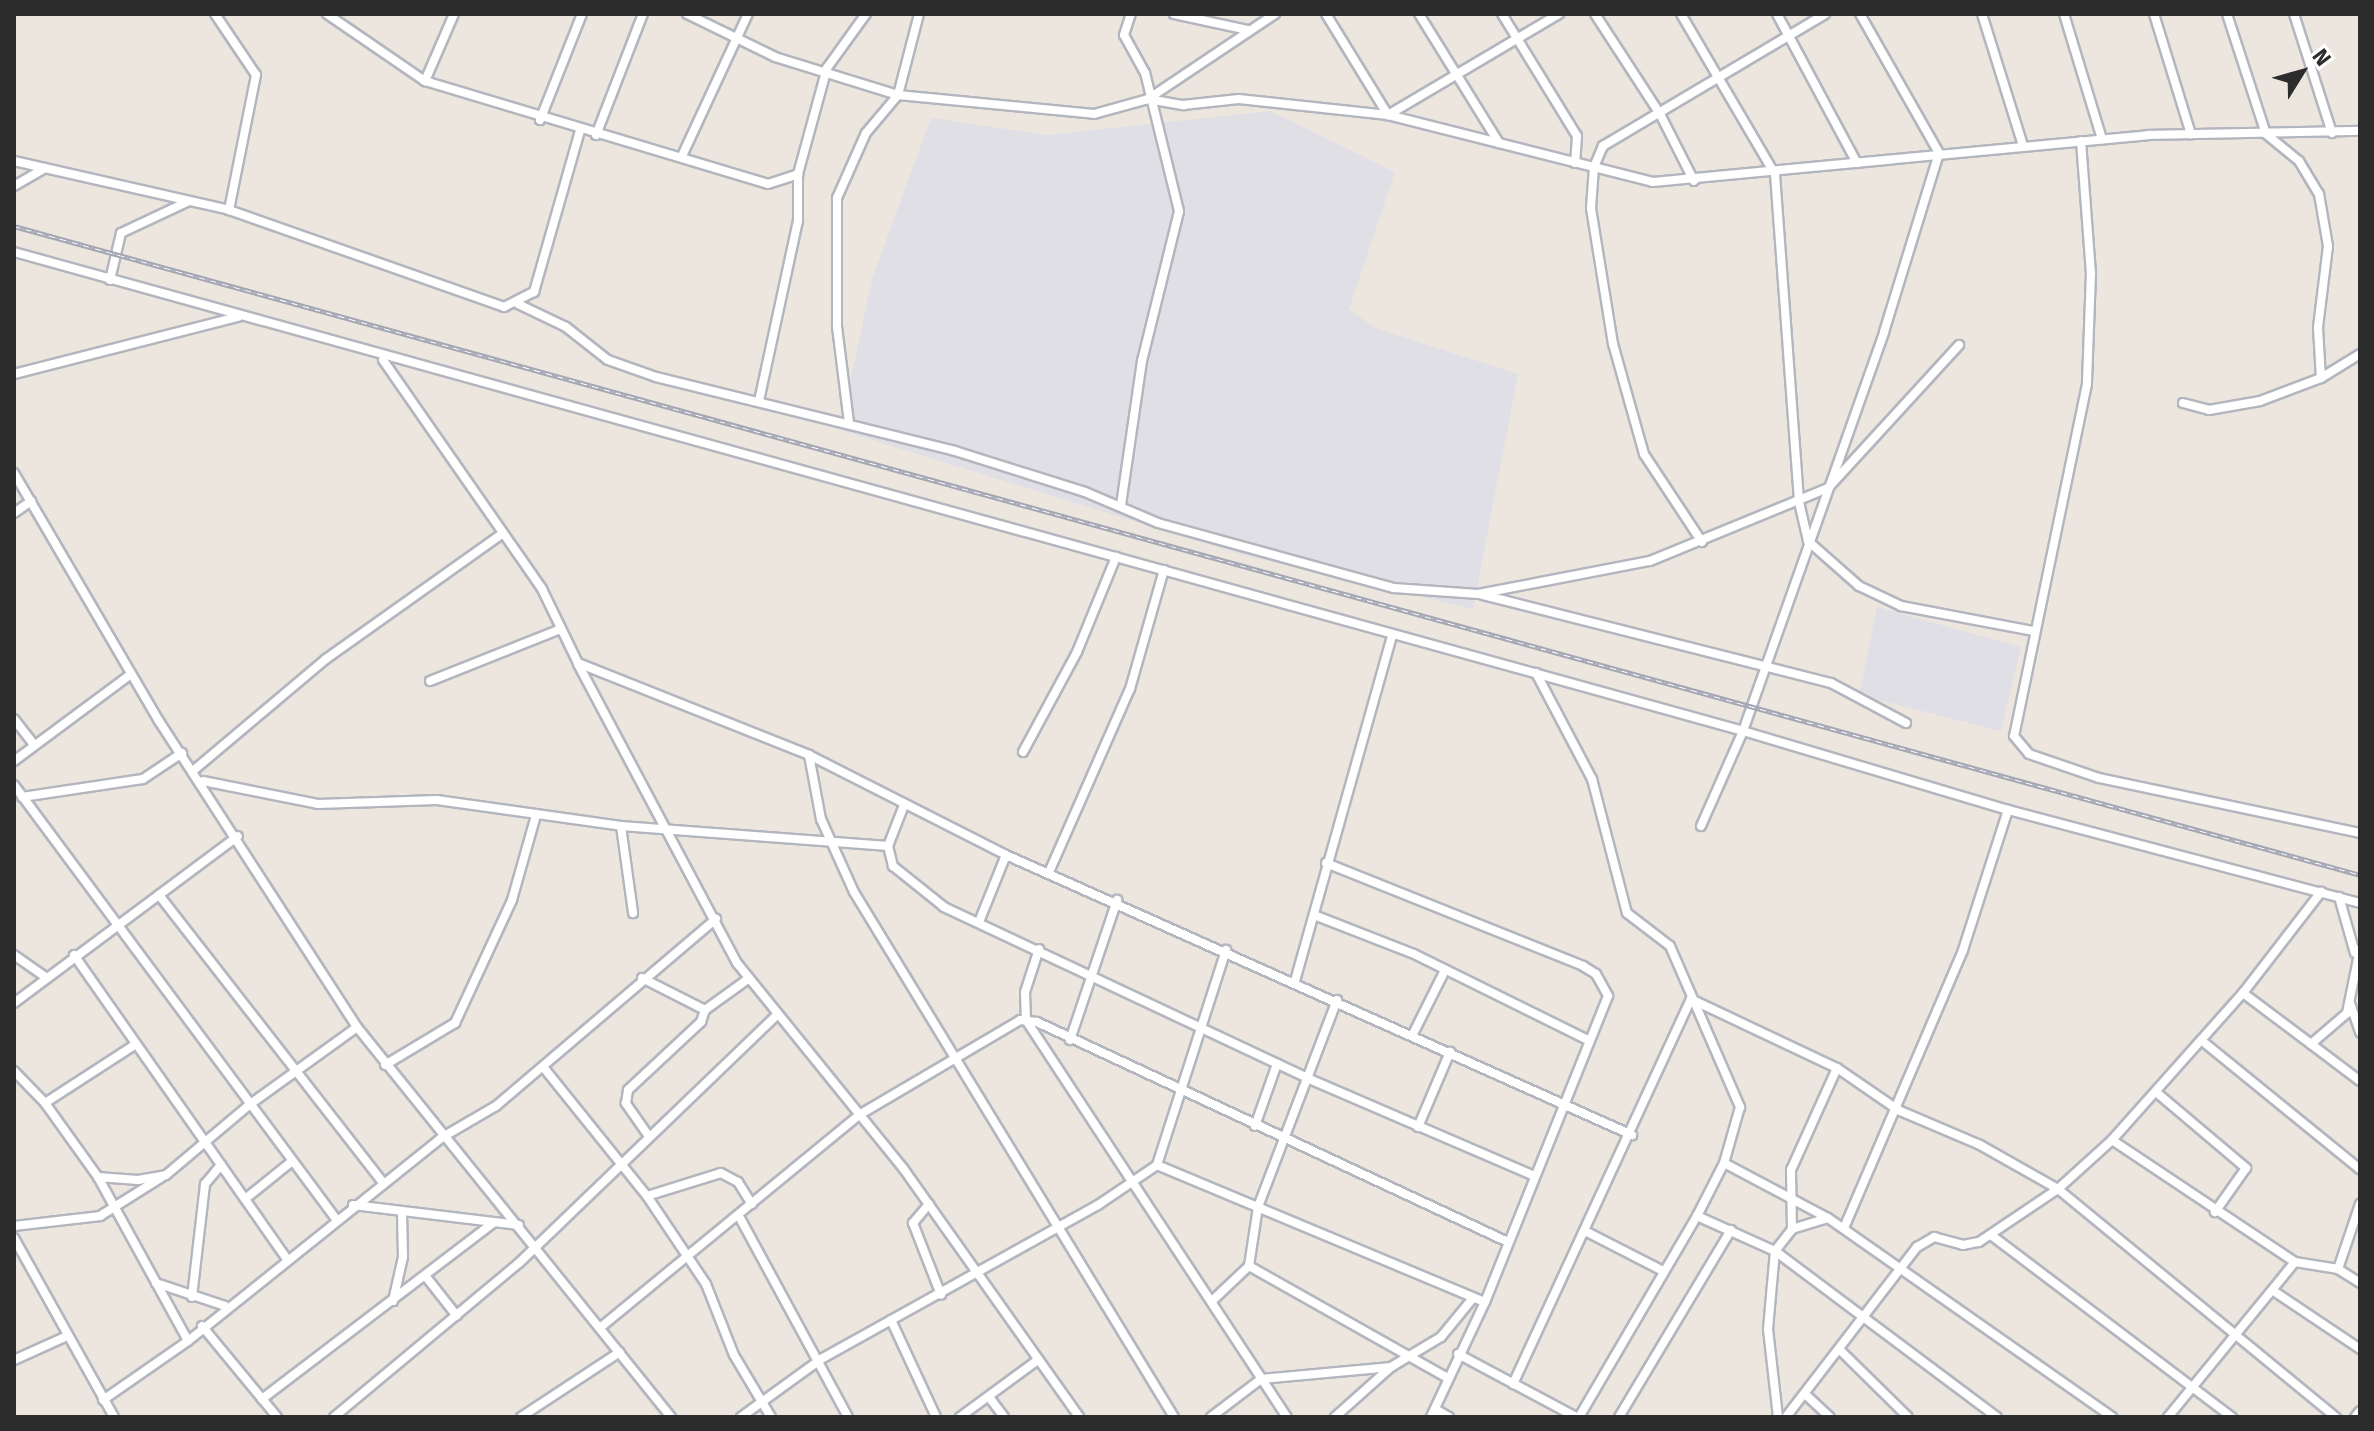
<!DOCTYPE html>
<style>
body{margin:0}
#map{position:relative;width:2374px;height:1431px;overflow:hidden;background:#ece6df;font-family:"Fira Sans",sans-serif}
div>[style]{position:absolute}
[style*='--x']{left:calc(var(--x)*1px);top:calc(var(--y)*1px);width:calc(var(--w)*1px);rotate:calc(var(--a)*1deg)}
.industrial>*{inset:0;background:#e0dfe5}
.roads{filter:drop-shadow(2px 0 #b3b6be) drop-shadow(-2px 0 #b3b6be) drop-shadow(0 2px #b3b6be) drop-shadow(0 -2px #b3b6be)}
.minor>*{height:8px;margin:-4px;padding:0 4px;transform-origin:4px;border-radius:4px;background:#fff}
.rail>*{height:5px;margin-top:-2.5px;transform-origin:0;background:repeating-linear-gradient(90deg,#fff 0 6px,#a3a6b3 0 12px);box-sizing:border-box;border-block:2px solid #a3a6b3}
span{translate:-50% -50%;white-space:nowrap;text-align:center;line-height:1.15;-webkit-text-stroke:8px #fff;paint-order:stroke}
.frame{position:absolute;inset:0;border:16px solid #2c2c2c;pointer-events:none}
.north{position:absolute;left:2262px;top:32px;width:80px;height:80px;-webkit-text-stroke:6px #fff;paint-order:stroke;rotate:53deg;font-size:22px;font-weight:700;line-height:32px;text-align:center;color:#2c2c2c}
.north::after{content:'';display:block;margin:auto;width:28px;height:36px;background:#2c2c2c;clip-path:polygon(50% 0,100% 100%,50% 72%,0 100%)}
</style>
<div id="map">
<div class="industrial">
<i style="clip-path:polygon(1270px 111px,1395px 172px,1349px 309px,1375px 328px,1518px 374px,1473px 609px,1243px 555px,840px 430px,872px 279px,931px 118px,1047px 135px)"></i>
<i style="clip-path:polygon(1877px 607px,2021px 647px,2001px 731px,1859px 695px)"></i>
</div>
<div class="roads">
<div class="minor">
<i style="--x:215;--y:14;--w:73;--a:56.1"></i>
<i style="--x:256;--y:75;--w:138;--a:101.3"></i>
<i style="--x:327;--y:14;--w:119;--a:34.4"></i>
<i style="--x:425;--y:81;--w:358;--a:16.7"></i>
<i style="--x:768;--y:184;--w:32;--a:-18"></i>
<i style="--x:798;--y:174;--w:110;--a:-74.7"></i>
<i style="--x:827;--y:68;--w:67;--a:-54.2"></i>
<i style="--x:687;--y:14;--w:98;--a:26"></i>
<i style="--x:775;--y:57;--w:129;--a:17.2"></i>
<i style="--x:898;--y:95;--w:197;--a:5.5"></i>
<i style="--x:1094;--y:114;--w:56;--a:-15.5"></i>
<i style="--x:1148;--y:99;--w:36;--a:10"></i>
<i style="--x:1183;--y:105;--w:56;--a:-6.1"></i>
<i style="--x:1239;--y:99;--w:150;--a:6.1"></i>
<i style="--x:1388;--y:115;--w:273;--a:14.2"></i>
<i style="--x:1653;--y:182;--w:497;--a:-5.4"></i>
<i style="--x:2148;--y:135;--w:212;--a:-1.1"></i>
<i style="--x:1174;--y:14;--w:76;--a:12.2"></i>
<i style="--x:1326;--y:14;--w:119;--a:58.5"></i>
<i style="--x:1388;--y:115;--w:199;--a:-30.6"></i>
<i style="--x:1419;--y:14;--w:152;--a:58.2"></i>
<i style="--x:1502;--y:14;--w:143;--a:58.4"></i>
<i style="--x:1577;--y:136;--w:27;--a:94"></i>
<i style="--x:1595;--y:14;--w:119;--a:57"></i>
<i style="--x:1660;--y:114;--w:75;--a:63.1"></i>
<i style="--x:1681;--y:14;--w:186;--a:59.6"></i>
<i style="--x:1775;--y:174;--w:329;--a:85.8"></i>
<i style="--x:1799;--y:502;--w:40;--a:77"></i>
<i style="--x:1808;--y:541;--w:68;--a:41.4"></i>
<i style="--x:1859;--y:586;--w:47;--a:25.5"></i>
<i style="--x:1901;--y:606;--w:134;--a:10.7"></i>
<i style="--x:1777;--y:14;--w:169;--a:61.8"></i>
<i style="--x:1982;--y:14;--w:138;--a:72.7"></i>
<i style="--x:2064;--y:14;--w:131;--a:73.1"></i>
<i style="--x:2154;--y:14;--w:126;--a:72.9"></i>
<i style="--x:2227;--y:14;--w:126;--a:72"></i>
<i style="--x:2266;--y:134;--w:43;--a:39.3"></i>
<i style="--x:2299;--y:161;--w:39;--a:59"></i>
<i style="--x:2319;--y:194;--w:53;--a:80.2"></i>
<i style="--x:2328;--y:246;--w:83;--a:97"></i>
<i style="--x:2318;--y:328;--w:50;--a:86.6"></i>
<i style="--x:2294;--y:14;--w:125;--a:72.3"></i>
<i style="--x:425;--y:81;--w:73;--a:-66.6"></i>
<i style="--x:1148;--y:99;--w:153;--a:-33.8"></i>
<i style="--x:540;--y:120;--w:114;--a:-68.4"></i>
<i style="--x:596;--y:135;--w:130;--a:-68.8"></i>
<i style="--x:2081;--y:141;--w:132;--a:85.7"></i>
<i style="--x:2091;--y:273;--w:111;--a:92.1"></i>
<i style="--x:2087;--y:384;--w:359;--a:101.7"></i>
<i style="--x:2014;--y:736;--w:23;--a:50"></i>
<i style="--x:2029;--y:754;--w:74;--a:18.9"></i>
<i style="--x:2099;--y:778;--w:267;--a:11.9"></i>
<i style="--x:682;--y:156;--w:157;--a:-65.1"></i>
<i style="--x:14;--y:161;--w:221;--a:12.8"></i>
<i style="--x:229;--y:210;--w:292;--a:19.4"></i>
<i style="--x:504;--y:307;--w:34;--a:-27"></i>
<i style="--x:534;--y:292;--w:167;--a:-74.1"></i>
<i style="--x:14;--y:186;--w:36;--a:-30"></i>
<i style="--x:14;--y:252;--w:1794;--a:15.48"></i>
<i style="--x:1743;--y:731;--w:277;--a:16.6"></i>
<i style="--x:2008;--y:810;--w:364;--a:14.8"></i>
<i style="--x:110;--y:280;--w:48;--a:-76.8"></i>
<i style="--x:121;--y:233;--w:75;--a:-25.2"></i>
<i style="--x:518;--y:304;--w:53;--a:25.6"></i>
<i style="--x:566;--y:327;--w:53;--a:38.2"></i>
<i style="--x:608;--y:360;--w:51;--a:19.5"></i>
<i style="--x:656;--y:377;--w:308;--a:13.9"></i>
<i style="--x:955;--y:451;--w:136;--a:17.5"></i>
<i style="--x:1085;--y:492;--w:79;--a:23"></i>
<i style="--x:1158;--y:523;--w:245;--a:15.4"></i>
<i style="--x:1394;--y:588;--w:84;--a:4.1"></i>
<i style="--x:1478;--y:594;--w:175;--a:-10.9"></i>
<i style="--x:1650;--y:561;--w:192;--a:-22.3"></i>
<i style="--x:1828;--y:488;--w:194;--a:-47.5"></i>
<i style="--x:383;--y:360;--w:279;--a:55.2"></i>
<i style="--x:542;--y:589;--w:82;--a:64.1"></i>
<i style="--x:578;--y:663;--w:249;--a:21.7"></i>
<i style="--x:809;--y:755;--w:221;--a:26.9"></i>
<i style="--x:1006;--y:855;--w:686;--a:24.1"></i>
<i style="--x:14;--y:374;--w:231;--a:-14.3"></i>
<i style="--x:759;--y:401;--w:184;--a:-77.8"></i>
<i style="--x:798;--y:221;--w:47;--a:-90"></i>
<i style="--x:2183;--y:403;--w:27;--a:15"></i>
<i style="--x:2209;--y:410;--w:52;--a:-10"></i>
<i style="--x:2260;--y:401;--w:65;--a:-20.7"></i>
<i style="--x:2321;--y:378;--w:46;--a:-31.6"></i>
<i style="--x:849;--y:423;--w:98;--a:-97.1"></i>
<i style="--x:837;--y:326;--w:128;--a:-90"></i>
<i style="--x:837;--y:198;--w:71;--a:-66"></i>
<i style="--x:866;--y:133;--w:50;--a:-49.9"></i>
<i style="--x:898;--y:95;--w:84;--a:-75.5"></i>
<i style="--x:14;--y:473;--w:287;--a:59.7"></i>
<i style="--x:159;--y:721;--w:364;--a:57.1"></i>
<i style="--x:357;--y:1027;--w:501;--a:51.16"></i>
<i style="--x:1121;--y:505;--w:146;--a:-81.7"></i>
<i style="--x:1142;--y:361;--w:154;--a:-76.1"></i>
<i style="--x:1179;--y:211;--w:142;--a:-103.8"></i>
<i style="--x:1145;--y:73;--w:43;--a:-118.9"></i>
<i style="--x:1124;--y:35;--w:22;--a:-72"></i>
<i style="--x:14;--y:513;--w:21;--a:-35"></i>
<i style="--x:1702;--y:542;--w:105;--a:-123.4"></i>
<i style="--x:1644;--y:454;--w:114;--a:-105.7"></i>
<i style="--x:1613;--y:344;--w:138;--a:-99.2"></i>
<i style="--x:1591;--y:208;--w:41;--a:-85.8"></i>
<i style="--x:1594;--y:167;--w:23;--a:-67"></i>
<i style="--x:1603;--y:146;--w:258;--a:-30.7"></i>
<i style="--x:1483;--y:595;--w:359;--a:14.2"></i>
<i style="--x:1831;--y:683;--w:85;--a:28.1"></i>
<i style="--x:578;--y:664;--w:339;--a:62"></i>
<i style="--x:737;--y:963;--w:264;--a:51"></i>
<i style="--x:903;--y:1168;--w:305;--a:54.7"></i>
<i style="--x:1536;--y:673;--w:120;--a:62.2"></i>
<i style="--x:1592;--y:779;--w:138;--a:75.4"></i>
<i style="--x:1627;--y:913;--w:54;--a:37.5"></i>
<i style="--x:1670;--y:946;--w:176;--a:66.5"></i>
<i style="--x:1740;--y:1107;--w:58;--a:105.9"></i>
<i style="--x:1724;--y:1163;--w:59;--a:117"></i>
<i style="--x:1697;--y:1216;--w:233;--a:120.4"></i>
<i style="--x:430;--y:681;--w:141;--a:-21.7"></i>
<i style="--x:14;--y:719;--w:33;--a:52"></i>
<i style="--x:1023;--y:752;--w:114;--a:-61.6"></i>
<i style="--x:1077;--y:652;--w:103;--a:-67.7"></i>
<i style="--x:809;--y:755;--w:65;--a:79.4"></i>
<i style="--x:821;--y:819;--w:80;--a:65.7"></i>
<i style="--x:854;--y:892;--w:615;--a:58.64"></i>
<i style="--x:14;--y:761;--w:144;--a:-36.6"></i>
<i style="--x:194;--y:770;--w:172;--a:-40.1"></i>
<i style="--x:326;--y:659;--w:216;--a:-35.4"></i>
<i style="--x:203;--y:781;--w:117;--a:11.3"></i>
<i style="--x:318;--y:804;--w:119;--a:-1.9"></i>
<i style="--x:437;--y:800;--w:186;--a:8"></i>
<i style="--x:621;--y:826;--w:268;--a:4.3"></i>
<i style="--x:14;--y:785;--w:540;--a:53.43"></i>
<i style="--x:22;--y:797;--w:122;--a:-8.5"></i>
<i style="--x:143;--y:779;--w:47;--a:-33.7"></i>
<i style="--x:904;--y:805;--w:44;--a:111.3"></i>
<i style="--x:888;--y:846;--w:21;--a:76"></i>
<i style="--x:893;--y:866;--w:65;--a:38.8"></i>
<i style="--x:944;--y:907;--w:401;--a:25.2"></i>
<i style="--x:1307;--y:1078;--w:248;--a:23.3"></i>
<i style="--x:621;--y:826;--w:88;--a:82.1"></i>
<i style="--x:1701;--y:826;--w:104;--a:-66.1"></i>
<i style="--x:1743;--y:731;--w:423;--a:-70.5"></i>
<i style="--x:1884;--y:332;--w:187;--a:-72.9"></i>
<i style="--x:1939;--y:153;--w:160;--a:-119.6"></i>
<i style="--x:1326;--y:863;--w:277;--a:21.8"></i>
<i style="--x:1583;--y:966;--w:15;--a:32"></i>
<i style="--x:1596;--y:974;--w:25;--a:61"></i>
<i style="--x:1608;--y:996;--w:330;--a:111.9"></i>
<i style="--x:1485;--y:1302;--w:127;--a:115.2"></i>
<i style="--x:1050;--y:870;--w:198;--a:-66.2"></i>
<i style="--x:1130;--y:689;--w:124;--a:-74.1"></i>
<i style="--x:159;--y:895;--w:366;--a:52.1"></i>
<i style="--x:2339;--y:897;--w:58;--a:74.1"></i>
<i style="--x:1314;--y:915;--w:107;--a:21.3"></i>
<i style="--x:1414;--y:954;--w:196;--a:26.3"></i>
<i style="--x:979;--y:922;--w:72;--a:-68.1"></i>
<i style="--x:1039;--y:949;--w:45;--a:108"></i>
<i style="--x:1025;--y:992;--w:28;--a:88"></i>
<i style="--x:1026;--y:1020;--w:475;--a:56.7"></i>
<i style="--x:14;--y:955;--w:38;--a:35"></i>
<i style="--x:74;--y:955;--w:371;--a:55"></i>
<i style="--x:642;--y:978;--w:71;--a:26.9"></i>
<i style="--x:705;--y:1010;--w:53;--a:-35.8"></i>
<i style="--x:1295;--y:981;--w:357;--a:-74.3"></i>
<i style="--x:2243;--y:993;--w:85;--a:36.9"></i>
<i style="--x:2311;--y:1044;--w:48;--a:-40.7"></i>
<i style="--x:2347;--y:1013;--w:65;--a:-78.5"></i>
<i style="--x:1691;--y:999;--w:161;--a:25.3"></i>
<i style="--x:1837;--y:1068;--w:74;--a:34.5"></i>
<i style="--x:1898;--y:1110;--w:89;--a:23.1"></i>
<i style="--x:1980;--y:1145;--w:90;--a:29.4"></i>
<i style="--x:2058;--y:1189;--w:360;--a:39.4"></i>
<i style="--x:1337;--y:1000;--w:222;--a:110.9"></i>
<i style="--x:1258;--y:1207;--w:60;--a:98.7"></i>
<i style="--x:1249;--y:1266;--w:226;--a:29.4"></i>
<i style="--x:14;--y:1003;--w:279;--a:-36.7"></i>
<i style="--x:2350;--y:1003;--w:31;--a:71"></i>
<i style="--x:1413;--y:1034;--w:72;--a:-63.4"></i>
<i style="--x:1070;--y:1040;--w:148;--a:-71.4"></i>
<i style="--x:2201;--y:1040;--w:205;--a:39.1"></i>
<i style="--x:2311;--y:1044;--w:61;--a:37.1"></i>
<i style="--x:385;--y:1065;--w:82;--a:-31"></i>
<i style="--x:455;--y:1023;--w:136;--a:-65.1"></i>
<i style="--x:512;--y:900;--w:88;--a:-74.2"></i>
<i style="--x:544;--y:1068;--w:164;--a:51.2"></i>
<i style="--x:647;--y:1196;--w:106;--a:56.2"></i>
<i style="--x:706;--y:1284;--w:76;--a:68.5"></i>
<i style="--x:734;--y:1355;--w:72;--a:59.2"></i>
<i style="--x:14;--y:1071;--w:45;--a:45.9"></i>
<i style="--x:45;--y:1103;--w:91;--a:54.4"></i>
<i style="--x:98;--y:1177;--w:40;--a:4.3"></i>
<i style="--x:138;--y:1180;--w:28;--a:-10"></i>
<i style="--x:166;--y:1175;--w:109;--a:-40.1"></i>
<i style="--x:249;--y:1105;--w:133;--a:-35.8"></i>
<i style="--x:2156;--y:1092;--w:118;--a:40.2"></i>
<i style="--x:2246;--y:1168;--w:54;--a:125.2"></i>
<i style="--x:45;--y:1103;--w:105;--a:-32.9"></i>
<i style="--x:1255;--y:1126;--w:66;--a:-70.5"></i>
<i style="--x:1418;--y:1127;--w:82;--a:-66.9"></i>
<i style="--x:648;--y:1135;--w:39;--a:-125"></i>
<i style="--x:626;--y:1103;--w:13;--a:-81"></i>
<i style="--x:628;--y:1090;--w:100;--a:-43"></i>
<i style="--x:701;--y:1022;--w:13;--a:-72"></i>
<i style="--x:2112;--y:1140;--w:220;--a:33.7"></i>
<i style="--x:2295;--y:1262;--w:44;--a:9.2"></i>
<i style="--x:2338;--y:1269;--w:26;--a:32"></i>
<i style="--x:1724;--y:1163;--w:118;--a:27.9"></i>
<i style="--x:1828;--y:1218;--w:347;--a:35"></i>
<i style="--x:1157;--y:1165;--w:355;--a:22.7"></i>
<i style="--x:98;--y:1177;--w:187;--a:61.2"></i>
<i style="--x:647;--y:1196;--w:77;--a:-17.3"></i>
<i style="--x:721;--y:1173;--w:19;--a:28"></i>
<i style="--x:738;--y:1182;--w:26;--a:58"></i>
<i style="--x:245;--y:1199;--w:58;--a:-38.7"></i>
<i style="--x:929;--y:1204;--w:25;--a:130"></i>
<i style="--x:913;--y:1223;--w:77;--a:68.7"></i>
<i style="--x:353;--y:1205;--w:167;--a:6.9"></i>
<i style="--x:1697;--y:1216;--w:85;--a:24.2"></i>
<i style="--x:1775;--y:1251;--w:277;--a:36.8"></i>
<i style="--x:740;--y:1218;--w:226;--a:61.5"></i>
<i style="--x:14;--y:1226;--w:87;--a:-6.6"></i>
<i style="--x:100;--y:1216;--w:73;--a:-32.2"></i>
<i style="--x:1844;--y:1228;--w:302;--a:-66.8"></i>
<i style="--x:1963;--y:950;--w:147;--a:-72.2"></i>
<i style="--x:1792;--y:1229;--w:59;--a:-91"></i>
<i style="--x:1791;--y:1170;--w:112;--a:-65.7"></i>
<i style="--x:1585;--y:1231;--w:88;--a:27.1"></i>
<i style="--x:1991;--y:1235;--w:302;--a:37.1"></i>
<i style="--x:14;--y:1238;--w:205;--a:60.8"></i>
<i style="--x:2338;--y:1269;--w:69;--a:-71.3"></i>
<i style="--x:427;--y:1278;--w:48;--a:51.7"></i>
<i style="--x:156;--y:1283;--w:73;--a:18.4"></i>
<i style="--x:2275;--y:1292;--w:102;--a:33.8"></i>
<i style="--x:192;--y:1297;--w:114;--a:-83.4"></i>
<i style="--x:205;--y:1184;--w:25;--a:-50"></i>
<i style="--x:1213;--y:1300;--w:50;--a:-43.4"></i>
<i style="--x:393;--y:1301;--w:45;--a:-77.2"></i>
<i style="--x:403;--y:1257;--w:45;--a:-91.3"></i>
<i style="--x:891;--y:1320;--w:107;--a:65.1"></i>
<i style="--x:202;--y:1326;--w:118;--a:50.5"></i>
<i style="--x:601;--y:1327;--w:334;--a:-39.4"></i>
<i style="--x:859;--y:1115;--w:187;--a:-30.5"></i>
<i style="--x:1020;--y:1020;--w:17;--a:7"></i>
<i style="--x:1037;--y:1022;--w:520;--a:25.04"></i>
<i style="--x:1840;--y:1350;--w:95;--a:44.6"></i>
<i style="--x:1458;--y:1354;--w:134;--a:28.1"></i>
<i style="--x:14;--y:1360;--w:58;--a:-24.4"></i>
<i style="--x:1513;--y:1384;--w:424;--a:-65.2"></i>
<i style="--x:1805;--y:1394;--w:34;--a:43"></i>
<i style="--x:989;--y:1397;--w:25;--a:53"></i>
<i style="--x:262;--y:1399;--w:290;--a:-37.3"></i>
<i style="--x:103;--y:1400;--w:103;--a:-34.8"></i>
<i style="--x:188;--y:1341;--w:324;--a:-38.7"></i>
<i style="--x:441;--y:1138;--w:64;--a:-30.2"></i>
<i style="--x:496;--y:1106;--w:289;--a:-40.4"></i>
<i style="--x:1435;--y:1409;--w:16;--a:30"></i>
<i style="--x:334;--y:1417;--w:241;--a:-39.8"></i>
<i style="--x:519;--y:1263;--w:358;--a:-43.9"></i>
<i style="--x:521;--y:1417;--w:118;--a:-33.3"></i>
<i style="--x:741;--y:1417;--w:99;--a:-35.9"></i>
<i style="--x:821;--y:1359;--w:317;--a:-29.1"></i>
<i style="--x:1098;--y:1205;--w:71;--a:-34.1"></i>
<i style="--x:1157;--y:1165;--w:226;--a:-72.2"></i>
<i style="--x:960;--y:1417;--w:97;--a:-36.2"></i>
<i style="--x:1211;--y:1417;--w:63;--a:-37.2"></i>
<i style="--x:1261;--y:1379;--w:131;--a:-5.3"></i>
<i style="--x:1335;--y:1417;--w:75;--a:-41.8"></i>
<i style="--x:1391;--y:1367;--w:58;--a:-31"></i>
<i style="--x:1441;--y:1337;--w:50;--a:-50.6"></i>
<i style="--x:1619;--y:1417;--w:218;--a:-59.1"></i>
<i style="--x:1778;--y:1417;--w:89;--a:-96.5"></i>
<i style="--x:1768;--y:1329;--w:78;--a:-84.9"></i>
<i style="--x:1775;--y:1251;--w:28;--a:-52"></i>
<i style="--x:1792;--y:1229;--w:37;--a:-17"></i>
<i style="--x:1786;--y:1417;--w:215;--a:-52.4"></i>
<i style="--x:1917;--y:1247;--w:20;--a:-30"></i>
<i style="--x:1934;--y:1237;--w:30;--a:15"></i>
<i style="--x:1963;--y:1245;--w:16;--a:-11"></i>
<i style="--x:1979;--y:1242;--w:95;--a:-33.9"></i>
<i style="--x:2058;--y:1189;--w:73;--a:-42.2"></i>
<i style="--x:2112;--y:1140;--w:197;--a:-48.3"></i>
<i style="--x:2243;--y:993;--w:128;--a:-52.3"></i>
<i style="--x:2168;--y:1417;--w:200;--a:-50.7"></i>
<i style="--x:2355;--y:1417;--w:8;--a:-50"></i>
</div>
</div>
<div class="rail">
<i style="--x:14;--y:226;--w:2434;--a:15.46"></i>
</div>
<div class="frame"></div>
<div class="north">N</div>
</div>
